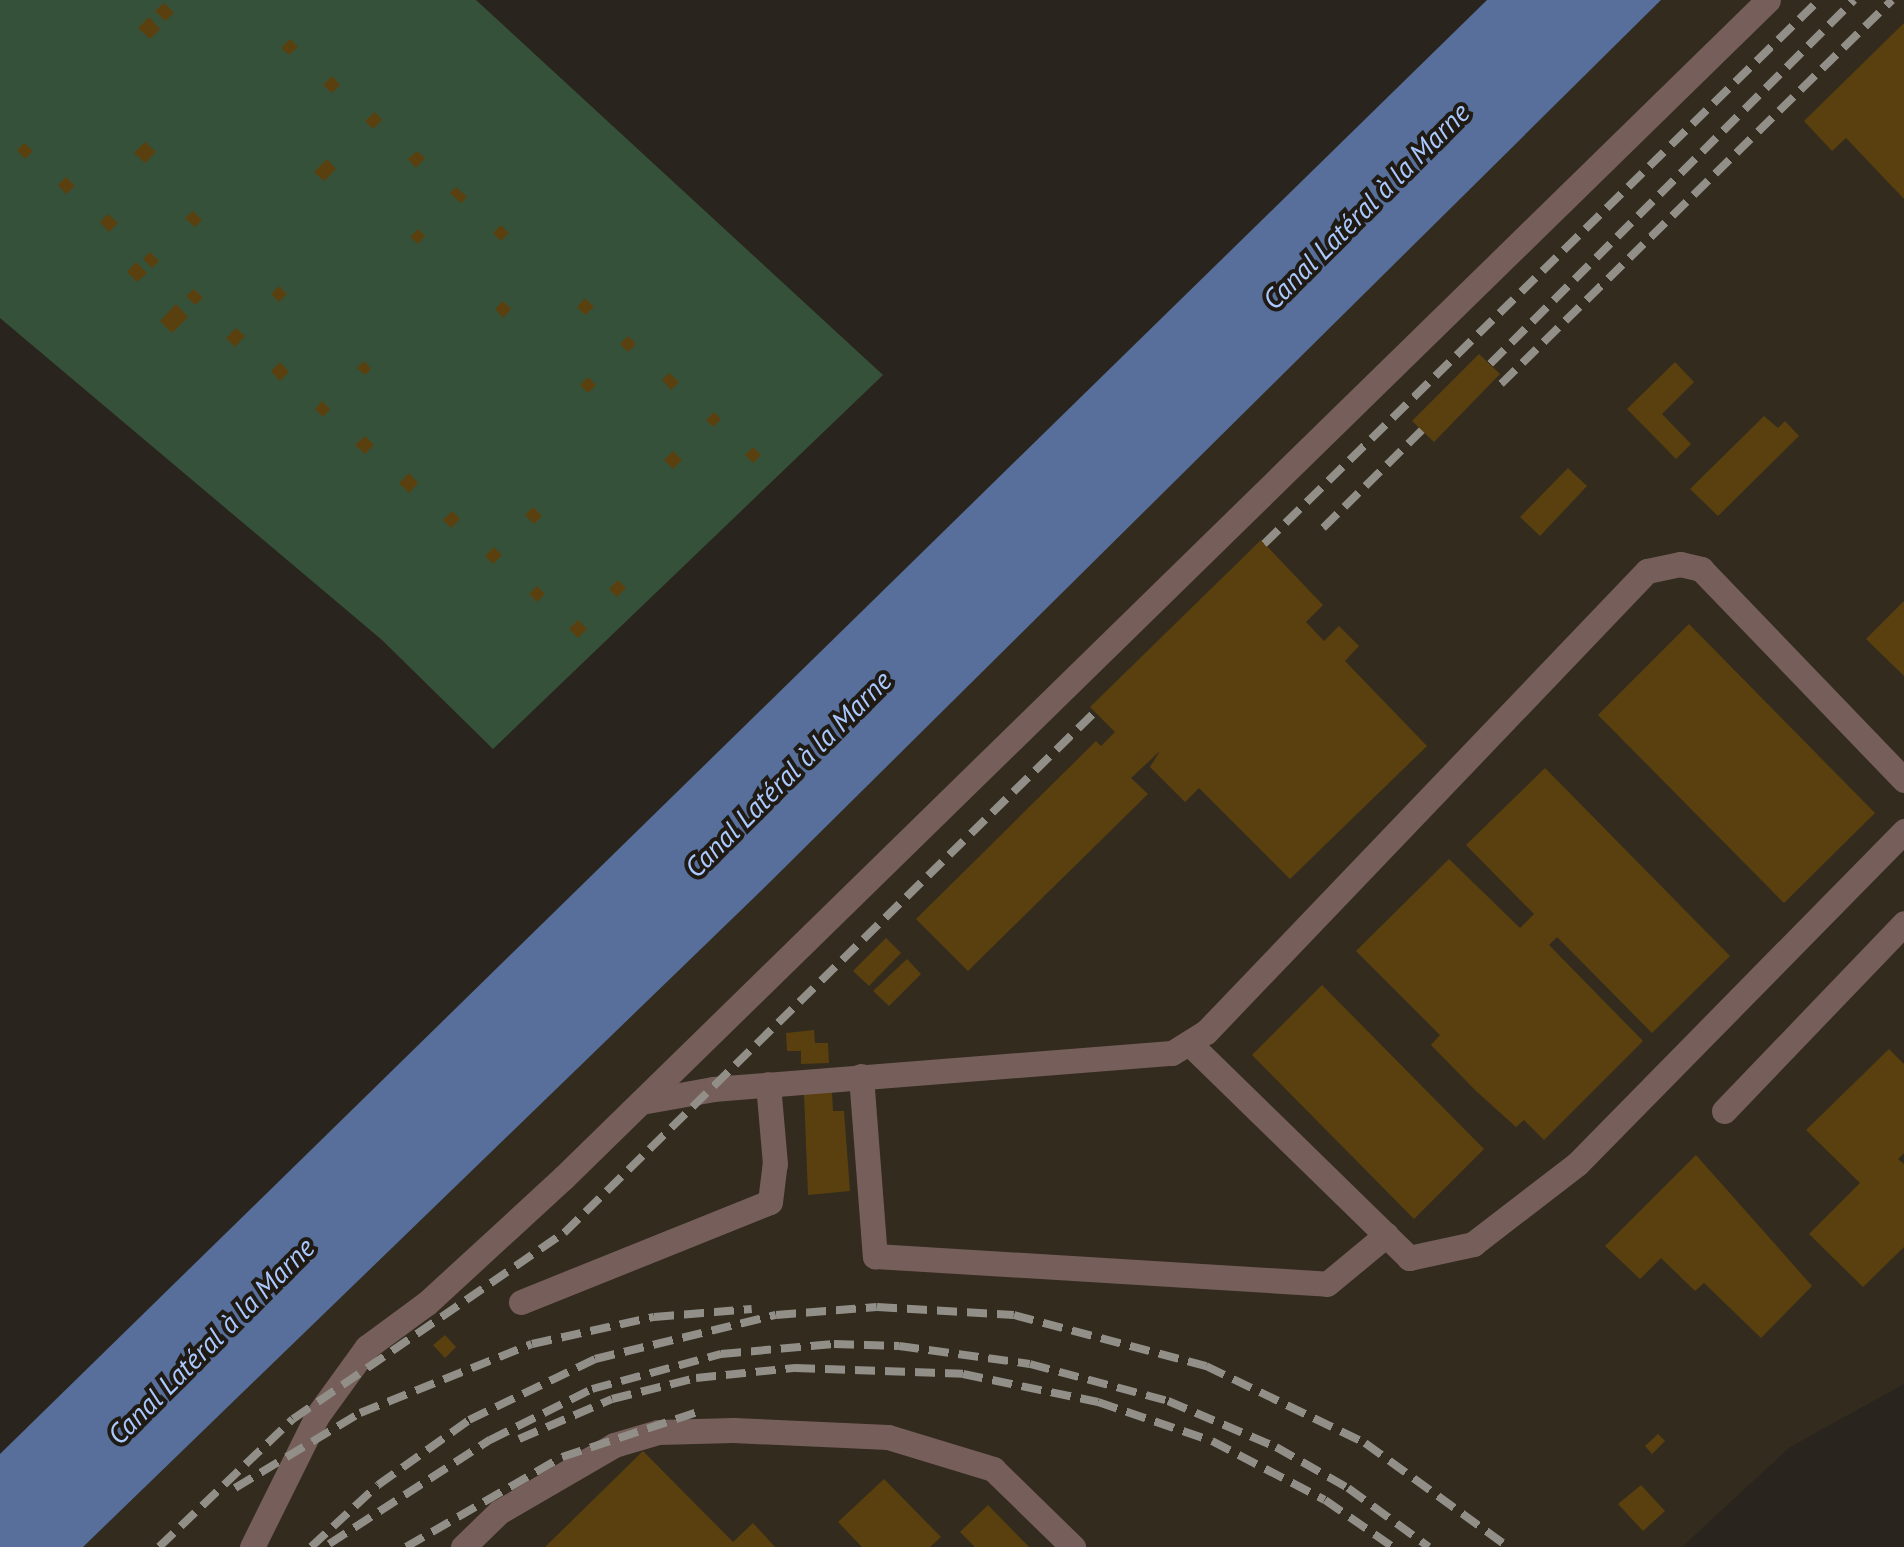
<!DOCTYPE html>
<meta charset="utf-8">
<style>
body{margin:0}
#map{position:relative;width:1904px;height:1547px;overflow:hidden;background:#29251e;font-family:"PT Sans",sans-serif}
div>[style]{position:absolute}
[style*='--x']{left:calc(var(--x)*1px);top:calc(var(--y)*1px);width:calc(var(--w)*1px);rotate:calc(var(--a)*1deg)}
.built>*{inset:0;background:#322b1e}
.green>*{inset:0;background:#365139}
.water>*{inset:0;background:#576f9a}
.building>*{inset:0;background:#5a400e}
.minor>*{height:25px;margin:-12.5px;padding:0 12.5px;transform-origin:12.5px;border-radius:12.5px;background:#765e5a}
.rail>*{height:8px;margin-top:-4px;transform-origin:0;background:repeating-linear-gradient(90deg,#928f89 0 20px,transparent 0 30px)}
span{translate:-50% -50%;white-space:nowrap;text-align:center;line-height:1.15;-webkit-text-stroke:8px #1f1b14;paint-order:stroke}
.water-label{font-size:28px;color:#abc9ff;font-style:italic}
</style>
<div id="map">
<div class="built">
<i style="clip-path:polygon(1661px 0,1904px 0,1904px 1384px,1790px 1447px,1682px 1547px,83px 1547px,766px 886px)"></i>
</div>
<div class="green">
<i style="clip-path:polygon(0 0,476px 0,883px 375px,493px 749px,382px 640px,0 318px)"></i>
</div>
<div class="water">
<i style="clip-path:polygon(1487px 0,1661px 0,766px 886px,83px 1547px,0 1547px,0 1454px)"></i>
</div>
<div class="building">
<i style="clip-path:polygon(164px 3px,174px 13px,165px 21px,155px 11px)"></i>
<i style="clip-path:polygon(149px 17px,160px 29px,150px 39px,138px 28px)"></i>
<i style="clip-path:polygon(1904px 23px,1904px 199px,1846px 138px,1832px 151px,1804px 121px)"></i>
<i style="clip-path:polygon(290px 39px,298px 47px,289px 55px,281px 48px)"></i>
<i style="clip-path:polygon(332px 76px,340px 85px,332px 93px,323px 85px)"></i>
<i style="clip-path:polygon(375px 112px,382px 120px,373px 129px,365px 121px)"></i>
<i style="clip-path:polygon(145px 142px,156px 152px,145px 163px,134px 153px)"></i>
<i style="clip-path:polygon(24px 143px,33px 151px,25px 159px,17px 150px)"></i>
<i style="clip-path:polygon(417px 151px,425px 158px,416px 168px,408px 159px)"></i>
<i style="clip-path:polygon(327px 159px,336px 169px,324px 181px,314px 172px)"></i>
<i style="clip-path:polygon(66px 177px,75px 186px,66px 194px,58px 185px)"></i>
<i style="clip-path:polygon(456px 187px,467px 197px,461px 203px,450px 193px)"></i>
<i style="clip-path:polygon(193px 211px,202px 220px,195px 227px,185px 218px)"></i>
<i style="clip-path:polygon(108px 214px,118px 223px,109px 232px,100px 222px)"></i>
<i style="clip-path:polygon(501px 225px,509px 233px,501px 241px,493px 233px)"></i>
<i style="clip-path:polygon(418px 229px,425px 236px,418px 244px,410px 237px)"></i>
<i style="clip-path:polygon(150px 252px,159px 261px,152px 268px,143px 259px)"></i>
<i style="clip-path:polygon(136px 262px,147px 273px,137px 282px,127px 272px)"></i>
<i style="clip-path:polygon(279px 286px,287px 294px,279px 302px,271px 294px)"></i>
<i style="clip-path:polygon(194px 289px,203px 298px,195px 305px,186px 296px)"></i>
<i style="clip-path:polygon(585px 298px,594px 307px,585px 315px,577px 307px)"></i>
<i style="clip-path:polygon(503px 301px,511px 309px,503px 318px,495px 309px)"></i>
<i style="clip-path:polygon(176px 304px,188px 317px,172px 333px,160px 321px)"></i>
<i style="clip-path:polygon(236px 328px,245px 336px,235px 347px,226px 338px)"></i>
<i style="clip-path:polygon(628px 336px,636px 344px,628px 352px,620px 344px)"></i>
<i style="clip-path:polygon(1479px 354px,1500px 374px,1434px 442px,1412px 421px)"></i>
<i style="clip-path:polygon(364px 361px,371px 369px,365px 375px,357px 368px)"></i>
<i style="clip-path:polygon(280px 362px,289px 372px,280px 381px,271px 371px)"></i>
<i style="clip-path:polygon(1675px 362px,1694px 382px,1662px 414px,1691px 444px,1676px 459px,1627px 409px)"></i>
<i style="clip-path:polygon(669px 373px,679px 382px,671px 390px,662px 380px)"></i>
<i style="clip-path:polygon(588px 377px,596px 385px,588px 393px,580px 385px)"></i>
<i style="clip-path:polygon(322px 401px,330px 409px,323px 417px,315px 409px)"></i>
<i style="clip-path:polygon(714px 412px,721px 419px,713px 427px,706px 420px)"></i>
<i style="clip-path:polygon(1764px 416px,1778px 428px,1785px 421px,1799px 436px,1718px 516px,1690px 489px)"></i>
<i style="clip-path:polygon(365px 436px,374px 445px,365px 454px,355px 445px)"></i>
<i style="clip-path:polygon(753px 447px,761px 455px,753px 463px,745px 455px)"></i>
<i style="clip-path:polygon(673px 451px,682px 460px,673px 469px,664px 460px)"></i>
<i style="clip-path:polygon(1568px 468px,1587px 486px,1540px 536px,1520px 517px)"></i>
<i style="clip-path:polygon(409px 473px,418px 483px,409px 493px,399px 483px)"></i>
<i style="clip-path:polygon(533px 507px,542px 516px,534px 524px,525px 515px)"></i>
<i style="clip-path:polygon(452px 511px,460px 519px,451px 528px,443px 520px)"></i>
<i style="clip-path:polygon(1261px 540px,1323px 605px,1306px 622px,1324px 641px,1339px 626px,1359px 646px,1345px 661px,1427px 746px,1290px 879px,1199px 788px,1185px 802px,1150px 767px,1160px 751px,1131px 778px,1148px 794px,968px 971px,916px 919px,1096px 741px,1101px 746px,1115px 732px,1090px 707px)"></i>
<i style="clip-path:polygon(494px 547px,502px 555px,493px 564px,485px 556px)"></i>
<i style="clip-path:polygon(618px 580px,626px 588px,617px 597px,609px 589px)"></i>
<i style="clip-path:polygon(537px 586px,545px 594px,537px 602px,529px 594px)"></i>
<i style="clip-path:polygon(1904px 601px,1904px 676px,1866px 639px)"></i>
<i style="clip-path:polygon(578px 620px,587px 629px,578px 638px,569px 629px)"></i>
<i style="clip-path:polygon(1689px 624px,1875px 813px,1784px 903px,1598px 715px)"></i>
<i style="clip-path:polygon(1545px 768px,1730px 956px,1652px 1033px,1557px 937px,1549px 945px,1643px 1041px,1544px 1140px,1524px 1120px,1516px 1127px,1476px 1091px,1431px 1045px,1440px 1035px,1356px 951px,1449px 859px,1520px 928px,1534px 914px,1466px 845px)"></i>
<i style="clip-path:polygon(886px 938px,901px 953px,869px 986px,853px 971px)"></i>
<i style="clip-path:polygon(907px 959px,921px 974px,889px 1006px,873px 991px)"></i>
<i style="clip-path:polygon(1322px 985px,1484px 1149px,1414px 1219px,1252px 1055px)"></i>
<i style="clip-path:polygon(814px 1030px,815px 1043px,828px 1043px,829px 1063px,801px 1064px,801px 1051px,787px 1051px,786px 1033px)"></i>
<i style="clip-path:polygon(1889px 1049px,1904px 1064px,1904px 1153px,1898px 1159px,1904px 1164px,1904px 1247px,1863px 1287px,1809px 1234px,1860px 1183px,1806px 1130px)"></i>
<i style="clip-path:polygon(832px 1092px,833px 1111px,844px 1111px,850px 1191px,808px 1195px,804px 1094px)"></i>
<i style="clip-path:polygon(1696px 1155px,1812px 1286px,1761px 1338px,1704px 1283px,1695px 1291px,1661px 1258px,1640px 1279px,1605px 1246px)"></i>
<i style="clip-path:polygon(445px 1335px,456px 1347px,445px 1358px,433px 1345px)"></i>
<i style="clip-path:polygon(1658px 1434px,1665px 1441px,1652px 1454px,1645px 1446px)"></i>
<i style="clip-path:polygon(643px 1451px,733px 1542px,753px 1523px,775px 1547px,545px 1547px)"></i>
<i style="clip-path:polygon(884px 1479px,941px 1537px,930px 1547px,862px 1547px,838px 1522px)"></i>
<i style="clip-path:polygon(1641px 1485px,1665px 1511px,1643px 1531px,1618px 1504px)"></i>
<i style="clip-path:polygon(988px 1505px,1029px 1547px,975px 1547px,960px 1532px)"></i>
</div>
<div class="minor">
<i style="--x:1189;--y:1043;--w:308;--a:44.3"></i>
<i style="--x:1409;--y:1258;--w:66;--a:-12.3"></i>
<i style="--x:1473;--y:1244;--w:131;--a:-37.6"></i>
<i style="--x:1577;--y:1164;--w:467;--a:-45.5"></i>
<i style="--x:861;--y:1076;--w:181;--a:85.6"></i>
<i style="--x:875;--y:1256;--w:453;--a:3.5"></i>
<i style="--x:1327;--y:1284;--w:77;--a:-39.7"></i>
<i style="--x:641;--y:1102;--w:73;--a:-10.2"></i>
<i style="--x:713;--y:1089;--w:460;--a:-4.5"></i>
<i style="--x:1172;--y:1053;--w:40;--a:-32"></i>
<i style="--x:1206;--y:1032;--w:638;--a:-46.27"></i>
<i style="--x:1647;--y:571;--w:34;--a:-12"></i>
<i style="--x:1680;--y:564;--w:22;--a:13"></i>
<i style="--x:1701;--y:569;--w:293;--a:46.1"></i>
<i style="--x:1724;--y:1111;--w:260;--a:-46.2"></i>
<i style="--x:521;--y:1302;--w:268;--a:-21.9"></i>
<i style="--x:770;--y:1202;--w:38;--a:-83"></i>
<i style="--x:775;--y:1164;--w:80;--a:-95"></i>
<i style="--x:252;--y:1547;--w:146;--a:-63.6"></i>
<i style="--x:317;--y:1416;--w:85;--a:-54.1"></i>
<i style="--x:367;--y:1347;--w:74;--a:-36.3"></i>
<i style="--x:427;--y:1303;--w:185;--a:-42.6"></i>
<i style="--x:563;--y:1178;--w:1685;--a:-44.35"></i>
<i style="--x:463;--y:1547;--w:50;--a:-44.2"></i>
<i style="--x:499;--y:1512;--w:133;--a:-30.2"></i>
<i style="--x:614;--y:1445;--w:46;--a:-16.5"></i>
<i style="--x:658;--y:1432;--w:75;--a:-1.5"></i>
<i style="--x:733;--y:1430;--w:155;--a:2.6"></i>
<i style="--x:888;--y:1437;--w:110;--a:16.9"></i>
<i style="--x:993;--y:1469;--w:112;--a:44.3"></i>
</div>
<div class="rail">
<i style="--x:1490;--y:364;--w:515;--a:-45"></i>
<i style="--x:1501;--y:384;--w:548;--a:-44.48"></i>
<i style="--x:1323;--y:528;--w:139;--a:-44.7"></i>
<i style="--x:1264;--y:544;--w:777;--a:-44.43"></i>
<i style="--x:519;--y:1439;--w:101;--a:-23.3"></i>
<i style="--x:612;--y:1399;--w:87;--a:-14"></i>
<i style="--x:696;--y:1378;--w:100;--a:-5.8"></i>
<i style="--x:795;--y:1368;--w:168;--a:2"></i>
<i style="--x:963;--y:1374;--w:138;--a:11.7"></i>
<i style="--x:1098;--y:1402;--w:120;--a:18.9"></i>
<i style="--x:1212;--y:1441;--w:127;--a:27.6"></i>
<i style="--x:1325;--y:1500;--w:83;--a:34.7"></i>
<i style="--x:235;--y:1488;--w:146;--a:-31"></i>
<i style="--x:360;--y:1413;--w:185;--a:-21.9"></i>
<i style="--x:532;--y:1344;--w:125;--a:-12.5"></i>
<i style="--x:654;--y:1317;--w:98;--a:-4.7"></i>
<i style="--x:329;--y:1544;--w:192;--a:-32.9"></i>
<i style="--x:490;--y:1440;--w:114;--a:-26.6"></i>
<i style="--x:592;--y:1389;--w:134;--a:-15.2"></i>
<i style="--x:721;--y:1354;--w:113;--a:-5.1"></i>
<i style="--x:834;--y:1344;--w:65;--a:1.8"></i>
<i style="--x:899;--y:1346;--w:132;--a:7.8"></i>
<i style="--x:1030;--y:1364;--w:143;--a:15"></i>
<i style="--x:1168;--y:1401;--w:117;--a:23.1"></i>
<i style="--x:1276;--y:1447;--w:83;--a:29.7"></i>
<i style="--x:1348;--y:1488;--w:100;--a:36.1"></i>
<i style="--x:159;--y:1547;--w:185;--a:-43.7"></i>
<i style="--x:293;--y:1419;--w:329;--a:-34.5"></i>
<i style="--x:564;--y:1233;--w:744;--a:-44.46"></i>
<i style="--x:311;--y:1547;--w:91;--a:-42.8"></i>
<i style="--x:378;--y:1485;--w:112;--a:-35.5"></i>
<i style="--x:469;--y:1420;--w:140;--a:-25.8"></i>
<i style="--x:595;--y:1359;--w:186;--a:-13.7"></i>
<i style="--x:776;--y:1315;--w:101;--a:-4.5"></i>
<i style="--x:877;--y:1307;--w:137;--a:3.3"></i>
<i style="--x:1014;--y:1315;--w:199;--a:14.9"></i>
<i style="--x:1206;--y:1366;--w:177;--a:25.8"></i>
<i style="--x:1365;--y:1443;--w:177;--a:36"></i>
<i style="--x:406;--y:1547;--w:180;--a:-30"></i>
<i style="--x:562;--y:1457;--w:142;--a:-18.4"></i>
</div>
<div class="water-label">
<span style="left:1366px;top:206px;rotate:-45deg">Canal Latéral à la Marne</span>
<span style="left:788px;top:774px;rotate:-45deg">Canal Latéral à la Marne</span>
<span style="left:211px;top:1341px;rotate:-45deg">Canal Latéral à la Marne</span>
</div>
</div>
